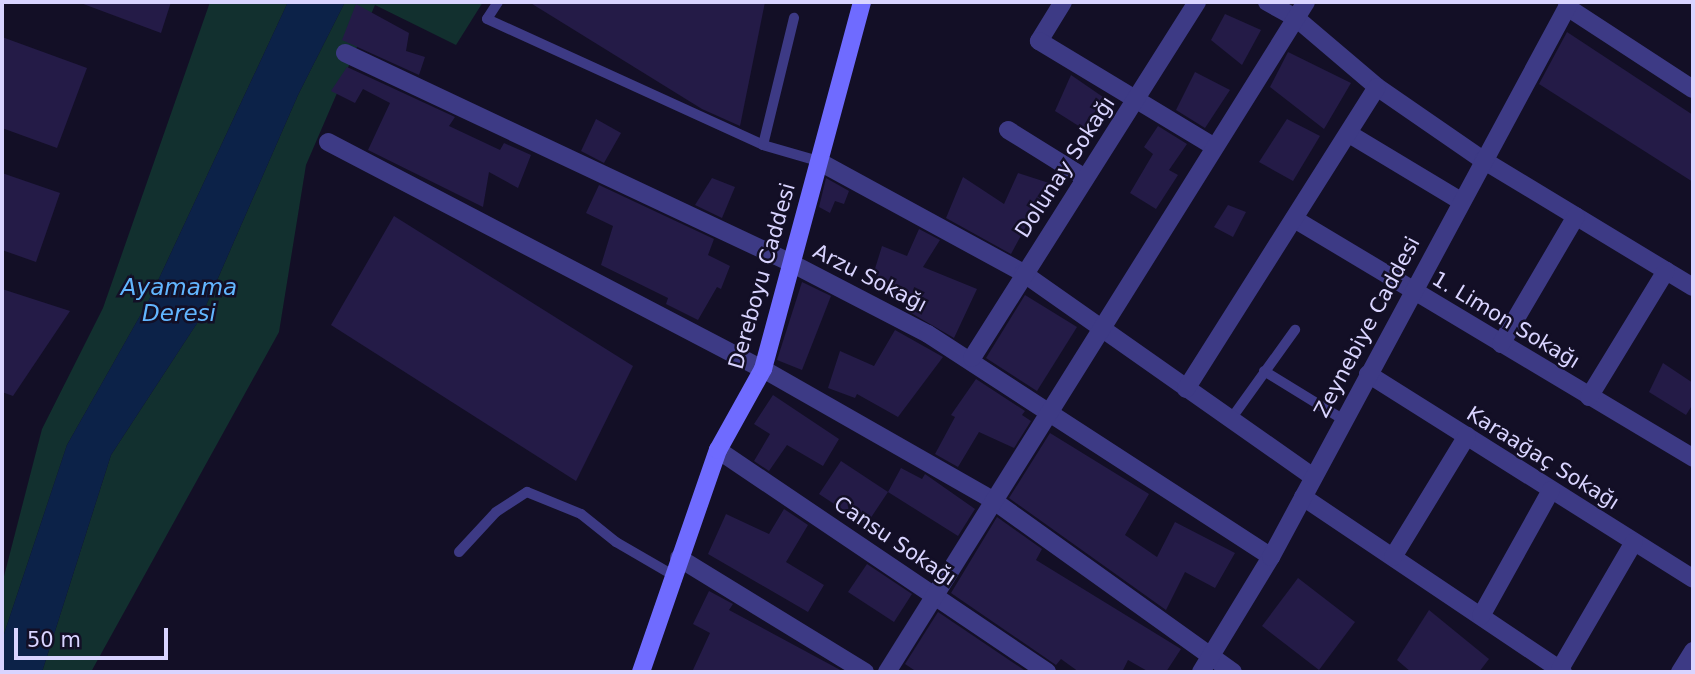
<!DOCTYPE html>
<meta charset="utf-8">
<style>
body{margin:0}
#map{position:relative;width:1695px;height:674px;overflow:hidden;background:#130f26;font-family:"DejaVu Sans",sans-serif}
div>[style]{position:absolute}
[style*='--x']{left:calc(var(--x)*1px);top:calc(var(--y)*1px);width:calc(var(--w)*1px);rotate:calc(var(--a)*1deg)}
.green>*{inset:0;background:#12302f}
.water>*{inset:0;background:#0c2248}
.building>*{inset:0;background:#241b47}
.lane>*{height:10px;margin:-5px;padding:0 5px;transform-origin:5px;border-radius:5px;background:#3d3a85}
.street>*{height:18px;margin:-9px;padding:0 9px;transform-origin:9px;border-radius:9px;background:#3d3a85}
.secondary>*{height:18px;margin:-9px;padding:0 9px;transform-origin:9px;border-radius:9px;background:#6f6bff}
span{translate:-50% -50%;white-space:nowrap;text-align:center;line-height:1.15;-webkit-text-stroke:5px #130f26;paint-order:stroke}
.street-label{font-size:21px;color:#d9d4ff}
.water-label{font-size:23px;color:#62b6ff;font-style:italic}
.frame{position:absolute;inset:0;border:4px solid #d9d4ff;pointer-events:none}
.scale{position:absolute;left:14px;top:628px;width:154px;height:32px;box-sizing:border-box;border:4px solid #d9d4ff;border-top:0;padding-left:9px;font-size:21px;line-height:24px;white-space:nowrap;color:#d9d4ff;-webkit-text-stroke:5px #130f26;paint-order:stroke}
</style>
<div id="map">
<div class="green">
<i style="clip-path:polygon(210px 2px,288px 2px,149px 300px,67px 445px,2px 640px,2px 584px,42px 429px,103px 308px)"></i>
<i style="clip-path:polygon(345px 2px,483px 2px,456px 45px,375px 5px,306px 165px,279px 332px,91px 672px,42px 672px,111px 455px,201px 317px,298px 95px)"></i>
</div>
<div class="water">
<i style="clip-path:polygon(288px 2px,345px 2px,298px 95px,201px 317px,111px 455px,42px 672px,2px 672px,2px 640px,67px 445px,149px 300px)"></i>
</div>
<div class="building">
<i style="clip-path:polygon(78px 2px,171px 2px,161px 33px)"></i>
<i style="clip-path:polygon(529px 2px,765px 2px,740px 126px,702px 109px)"></i>
<i style="clip-path:polygon(356px 4px,409px 33px,406px 51px,425px 57px,419px 75px,342px 40px)"></i>
<i style="clip-path:polygon(1225px 14px,1261px 30px,1242px 65px,1211px 40px)"></i>
<i style="clip-path:polygon(1567px 32px,1693px 115px,1693px 182px,1539px 84px)"></i>
<i style="clip-path:polygon(2px 37px,87px 68px,57px 148px,2px 128px)"></i>
<i style="clip-path:polygon(1288px 52px,1351px 83px,1324px 129px,1270px 87px)"></i>
<i style="clip-path:polygon(347px 67px,455px 117px,449px 126px,500px 150px,504px 143px,531px 155px,518px 188px,489px 172px,483px 207px,368px 150px,390px 103px,363px 89px,355px 103px,331px 91px)"></i>
<i style="clip-path:polygon(1195px 72px,1230px 90px,1205px 128px,1176px 110px)"></i>
<i style="clip-path:polygon(1071px 75px,1103px 97px,1085px 130px,1055px 111px)"></i>
<i style="clip-path:polygon(596px 119px,621px 133px,604px 163px,581px 151px)"></i>
<i style="clip-path:polygon(1287px 119px,1320px 136px,1293px 181px,1259px 162px)"></i>
<i style="clip-path:polygon(1158px 126px,1187px 144px,1169px 170px,1178px 175px,1156px 209px,1130px 193px,1153px 154px,1144px 147px)"></i>
<i style="clip-path:polygon(2px 173px,60px 193px,36px 262px,2px 250px)"></i>
<i style="clip-path:polygon(1018px 173px,1049px 183px,1011px 254px,946px 218px,963px 177px,1004px 204px)"></i>
<i style="clip-path:polygon(712px 178px,735px 187px,722px 218px,695px 205px)"></i>
<i style="clip-path:polygon(826px 178px,849px 191px,844px 204px,835px 201px,830px 213px,819px 207px)"></i>
<i style="clip-path:polygon(599px 185px,714px 239px,708px 255px,730px 266px,721px 289px,717px 287px,698px 320px,666px 304px,668px 298px,601px 265px,613px 226px,586px 213px)"></i>
<i style="clip-path:polygon(1228px 205px,1246px 212px,1233px 237px,1214px 227px)"></i>
<i style="clip-path:polygon(394px 216px,633px 366px,576px 481px,331px 325px)"></i>
<i style="clip-path:polygon(919px 229px,940px 240px,923px 267px,977px 289px,954px 338px,906px 310px,908px 306px,893px 297px,894px 293px,870px 285px,882px 246px,907px 256px)"></i>
<i style="clip-path:polygon(802px 282px,831px 296px,802px 370px,777px 360px)"></i>
<i style="clip-path:polygon(2px 289px,70px 311px,13px 396px,2px 392px)"></i>
<i style="clip-path:polygon(1025px 295px,1077px 327px,1037px 391px,986px 358px)"></i>
<i style="clip-path:polygon(895px 330px,943px 357px,898px 417px,857px 394px,855px 398px,828px 388px,840px 351px,874px 366px)"></i>
<i style="clip-path:polygon(1663px 363px,1693px 383px,1693px 404px,1686px 415px,1649px 392px)"></i>
<i style="clip-path:polygon(976px 379px,1025px 411px,1022px 415px,1031px 421px,1014px 448px,979px 432px,958px 467px,935px 454px,955px 417px,951px 415px)"></i>
<i style="clip-path:polygon(773px 395px,839px 439px,823px 466px,787px 445px,769px 471px,754px 461px,770px 434px,754px 424px)"></i>
<i style="clip-path:polygon(1050px 433px,1149px 494px,1125px 535px,1157px 557px,1175px 522px,1235px 553px,1215px 588px,1185px 572px,1166px 610px,1009px 498px)"></i>
<i style="clip-path:polygon(841px 461px,888px 492px,866px 525px,819px 494px)"></i>
<i style="clip-path:polygon(901px 468px,922px 479px,925px 474px,975px 509px,958px 536px,888px 492px)"></i>
<i style="clip-path:polygon(784px 509px,808px 525px,786px 562px,824px 585px,808px 612px,708px 554px,726px 514px,769px 534px)"></i>
<i style="clip-path:polygon(997px 517px,1042px 549px,1036px 560px,1181px 649px,1166px 672px,1149px 672px,1128px 660px,1122px 672px,1079px 672px,1061px 659px,1056px 665px,951px 593px)"></i>
<i style="clip-path:polygon(867px 564px,912px 594px,894px 622px,848px 592px)"></i>
<i style="clip-path:polygon(1298px 578px,1355px 622px,1319px 670px,1262px 626px)"></i>
<i style="clip-path:polygon(709px 591px,733px 604px,729px 610px,844px 672px,692px 672px,710px 633px,693px 624px)"></i>
<i style="clip-path:polygon(1429px 610px,1489px 659px,1479px 672px,1411px 672px,1397px 660px)"></i>
<i style="clip-path:polygon(938px 612px,1027px 672px,917px 672px,905px 664px)"></i>
</div>
<div class="lane">
<i style="--x:498;--y:2;--w:20;--a:123"></i>
<i style="--x:487;--y:19;--w:303;--a:24.5"></i>
<i style="--x:763;--y:145;--w:57;--a:16.2"></i>
<i style="--x:763;--y:145;--w:131;--a:-76.3"></i>
<i style="--x:1264;--y:371;--w:94;--a:31.5"></i>
<i style="--x:1231;--y:419;--w:110;--a:-54.3"></i>
<i style="--x:459;--y:552;--w:54;--a:-47.2"></i>
<i style="--x:496;--y:512;--w:37;--a:-33"></i>
<i style="--x:527;--y:492;--w:58;--a:22.2"></i>
<i style="--x:581;--y:514;--w:45;--a:38.7"></i>
<i style="--x:616;--y:542;--w:66;--a:30.1"></i>
</div>
<div class="street">
<i style="--x:1063;--y:2;--w:46;--a:121.6"></i>
<i style="--x:1039;--y:41;--w:205;--a:31.1"></i>
<i style="--x:1267;--y:2;--w:33;--a:29"></i>
<i style="--x:1296;--y:18;--w:106;--a:40.4"></i>
<i style="--x:1377;--y:87;--w:129;--a:34.6"></i>
<i style="--x:1483;--y:160;--w:245;--a:31.2"></i>
<i style="--x:1567;--y:7;--w:150;--a:33.1"></i>
<i style="--x:345;--y:53;--w:493;--a:25.2"></i>
<i style="--x:791;--y:263;--w:154;--a:27.4"></i>
<i style="--x:928;--y:334;--w:409;--a:33"></i>
<i style="--x:1008;--y:130;--w:91;--a:31.9"></i>
<i style="--x:1351;--y:135;--w:128;--a:31"></i>
<i style="--x:328;--y:142;--w:491;--a:27.6"></i>
<i style="--x:763;--y:369;--w:266;--a:29.7"></i>
<i style="--x:994;--y:501;--w:294;--a:35.6"></i>
<i style="--x:818;--y:161;--w:234;--a:28.6"></i>
<i style="--x:1023;--y:273;--w:355;--a:35.1"></i>
<i style="--x:1296;--y:220;--w:463;--a:30.9"></i>
<i style="--x:1501;--y:344;--w:148;--a:-59.6"></i>
<i style="--x:972;--y:358;--w:421;--a:-57.7"></i>
<i style="--x:1368;--y:374;--w:384;--a:32.2"></i>
<i style="--x:1186;--y:389;--w:357;--a:-57.7"></i>
<i style="--x:1589;--y:397;--w:148;--a:-58.6"></i>
<i style="--x:718;--y:450;--w:397;--a:34"></i>
<i style="--x:1303;--y:497;--w:313;--a:33.9"></i>
<i style="--x:1393;--y:557;--w:142;--a:-58.6"></i>
<i style="--x:679;--y:558;--w:218;--a:31.5"></i>
<i style="--x:1481;--y:616;--w:144;--a:-60.9"></i>
<i style="--x:1560;--y:669;--w:147;--a:-59.8"></i>
<i style="--x:887;--y:672;--w:790;--a:-57.98"></i>
<i style="--x:1201;--y:672;--w:135;--a:-58.7"></i>
<i style="--x:1271;--y:557;--w:630;--a:-61.69"></i>
<i style="--x:1680;--y:672;--w:25;--a:-58"></i>
</div>
<div class="secondary">
<i style="--x:641;--y:672;--w:235;--a:-70.9"></i>
<i style="--x:718;--y:450;--w:93;--a:-60.9"></i>
<i style="--x:763;--y:369;--w:380;--a:-74.9"></i>
</div>
<div class="street-label">
<span style="left:1065px;top:167px;rotate:-57deg">Dolunay Sokağı</span>
<span style="left:762px;top:276px;rotate:-74deg">Dereboyu Caddesi</span>
<span style="left:870px;top:278px;rotate:27deg">Arzu Sokağı</span>
<span style="left:1506px;top:320px;rotate:31deg">1. Limon Sokağı</span>
<span style="left:1367px;top:327px;rotate:-62deg">Zeynebiye Caddesi</span>
<span style="left:1543px;top:458px;rotate:32deg">Karaağaç Sokağı</span>
<span style="left:895px;top:541px;rotate:34deg">Cansu Sokağı</span>
</div>
<div class="water-label">
<span style="left:179px;top:300px">Ayamama<br>Deresi</span>
</div>
<div class="frame"></div>
<div class="scale">50 m</div>
</div>
